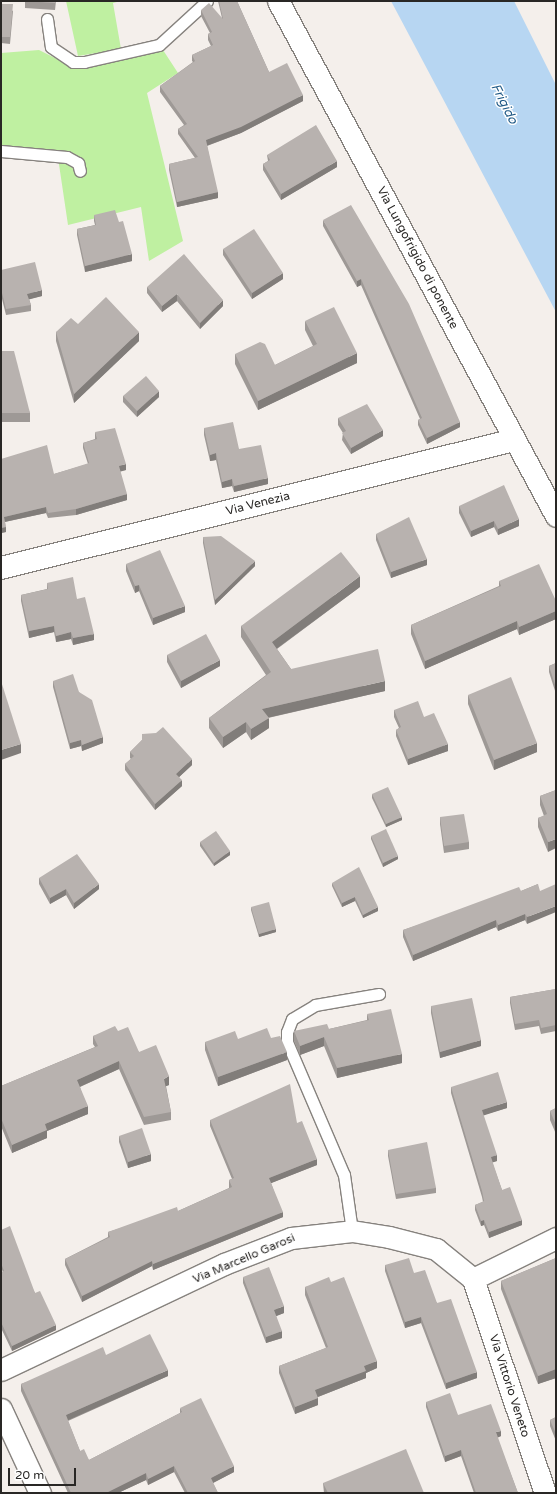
<!DOCTYPE html>
<style>
body{margin:0}
#map{position:relative;width:557px;height:1494px;overflow:hidden;background:#f4efeb;font-family:"Varela Round",sans-serif}
div>[style]{position:absolute}
[style*='--x']{left:calc(var(--x)*1px);top:calc(var(--y)*1px);width:calc(var(--w)*1px);rotate:calc(var(--a)*1deg)}
.green>*{inset:0;background:#bff0a1}
.water>*{inset:0;background:#b7d6f2}
.roads{filter:drop-shadow(1px 0 #86827e) drop-shadow(-1px 0 #86827e) drop-shadow(0 1px #86827e) drop-shadow(0 -1px #86827e)}
.service>*{height:11px;margin:-5.5px;padding:0 5.5px;transform-origin:5.5px;border-radius:5.5px;background:#fff}
.minor>*{height:21px;margin:-10.5px;padding:0 10.5px;transform-origin:10.5px;border-radius:10.5px;background:#fff}
.tertiary>*{height:22px;margin:-11px;padding:0 11px;transform-origin:11px;border-radius:11px;background:#fff}
.wall>*{inset:0;background:#9e9996}
.shaded-wall>*{inset:0;background:#817d7a}
.building>*{inset:0;background:#b8b2af}
span{translate:-50% -50%;white-space:nowrap;text-align:center;line-height:1.15;-webkit-text-stroke:3px #fff;paint-order:stroke}
.street-label{font-size:12px;color:#292725}
.water-label{font-size:13px;color:#1f5986;font-style:italic}
.frame{position:absolute;inset:0;border:2px solid #292725;pointer-events:none}
.scale{position:absolute;left:8px;top:1468px;width:68px;height:18px;box-sizing:border-box;border:2px solid #292725;border-top:0;padding-left:5px;font-size:12px;line-height:14px;white-space:nowrap;color:#292725;-webkit-text-stroke:3px #fff;paint-order:stroke}
</style>
<div id="map">
<div class="green">
<i style="clip-path:polygon(66px 1px,121px 1px,113px 3px,121px 49px,78px 56px)"></i>
<i style="clip-path:polygon(39px 50px,75px 68px,163px 50px,178px 73px,147px 93px,183px 241px,149px 261px,141px 207px,68px 225px,57px 151px,1px 148px,1px 53px)"></i>
</div>
<div class="water">
<i style="clip-path:polygon(391px 1px,514px 1px,556px 85px,556px 312px)"></i>
</div>
<div class="roads">
<div class="service">
<i style="--x:47;--y:19;--w:28;--a:82"></i>
<i style="--x:51;--y:47;--w:27;--a:34"></i>
<i style="--x:73;--y:62;--w:11;--a:0"></i>
<i style="--x:84;--y:62;--w:77;--a:-12.8"></i>
<i style="--x:159;--y:45;--w:65;--a:-42.5"></i>
<i style="--x:1;--y:151;--w:66;--a:5.2"></i>
<i style="--x:67;--y:157;--w:13;--a:29"></i>
<i style="--x:78;--y:163;--w:8;--a:76"></i>
<i style="--x:352;--y:1231;--w:57;--a:-98.1"></i>
<i style="--x:344;--y:1175;--w:145;--a:-113.2"></i>
<i style="--x:287;--y:1042;--w:10;--a:-90"></i>
<i style="--x:287;--y:1032;--w:14;--a:-69"></i>
<i style="--x:292;--y:1019;--w:27;--a:-31"></i>
<i style="--x:315;--y:1005;--w:65;--a:-9.8"></i>
</div>
<div class="minor">
<i style="--x:278;--y:1;--w:585;--a:61.64"></i>
<i style="--x:473;--y:1279;--w:93;--a:-26.3"></i>
<i style="--x:1;--y:1370;--w:247;--a:-25.4"></i>
<i style="--x:224;--y:1264;--w:72;--a:-21.2"></i>
<i style="--x:291;--y:1238;--w:61;--a:-6.5"></i>
<i style="--x:352;--y:1231;--w:37;--a:9"></i>
<i style="--x:389;--y:1237;--w:49;--a:14.3"></i>
<i style="--x:436;--y:1249;--w:48;--a:39"></i>
<i style="--x:473;--y:1279;--w:226;--a:71.4"></i>
<i style="--x:1;--y:1409;--w:93;--a:65.1"></i>
</div>
<div class="tertiary">
<i style="--x:1;--y:568;--w:529;--a:-14.01"></i>
</div>
</div>
<div class="wall">
<i style="clip-path:polygon(25px 1px,56px 1px,55px 10px,25px 8px)"></i>
<i style="clip-path:polygon(218px 1px,237px 1px,269px 72px,303px 101px,241px 133px,207px 146px,218px 198px,177px 207px,169px 170px,169px 164px,195px 158px,178px 134px,178px 129px,184px 125px,160px 92px,160px 86px,193px 62px,192px 61px,192px 55px,211px 46px,208px 40px,208px 34px,210px 33px,201px 16px,201px 10px,222px 18px)"></i>
<i style="clip-path:polygon(1px 4px,13px 11px,10px 44px,1px 43px)"></i>
<i style="clip-path:polygon(267px 155px,337px 167px,281px 200px,263px 170px,263px 164px,268px 161px)"></i>
<i style="clip-path:polygon(94px 215px,132px 261px,85px 272px,77px 235px,77px 229px,95px 225px,94px 221px)"></i>
<i style="clip-path:polygon(323px 220px,460px 427px,427px 444px,418px 425px,418px 420px,420px 419px,361px 285px,357px 287px,323px 226px)"></i>
<i style="clip-path:polygon(223px 249px,283px 279px,252px 299px,223px 255px)"></i>
<i style="clip-path:polygon(1px 270px,42px 296px,29px 299px,31px 305px,31px 311px,6px 315px,1px 295px)"></i>
<i style="clip-path:polygon(147px 287px,223px 306px,200px 329px,177px 301px,162px 312px,147px 293px)"></i>
<i style="clip-path:polygon(305px 321px,357px 363px,258px 410px,235px 364px,235px 354px,275px 365px,313px 346px,305px 330px)"></i>
<i style="clip-path:polygon(78px 324px,139px 341px,74px 403px,56px 341px,56px 332px)"></i>
<i style="clip-path:polygon(1px 351px,30px 413px,30px 422px,1px 422px)"></i>
<i style="clip-path:polygon(123px 396px,159px 397px,137px 417px,123px 402px)"></i>
<i style="clip-path:polygon(338px 418px,383px 436px,351px 454px,342px 440px,343px 433px,338px 425px)"></i>
<i style="clip-path:polygon(204px 428px,239px 449px,268px 484px,234px 492px,232px 486px,222px 488px,216px 460px,210px 461px,204px 435px)"></i>
<i style="clip-path:polygon(95px 432px,126px 470px,120px 471px,127px 500px,76px 515px,48px 518px,46px 513px,5px 522px,6px 532px,1px 533px,1px 459px,54px 474px,88px 464px,83px 448px,83px 443px,95px 439px)"></i>
<i style="clip-path:polygon(459px 506px,519px 526px,498px 535px,494px 527px,471px 537px,459px 513px)"></i>
<i style="clip-path:polygon(376px 534px,427px 565px,391px 578px,376px 540px)"></i>
<i style="clip-path:polygon(203px 537px,255px 566px,215px 605px,203px 543px)"></i>
<i style="clip-path:polygon(126px 564px,185px 612px,153px 625px,139px 591px,135px 593px,126px 571px)"></i>
<i style="clip-path:polygon(499px 581px,556px 601px,556px 619px,519px 635px,517px 629px,425px 669px,411px 634px,411px 625px,499px 586px)"></i>
<i style="clip-path:polygon(47px 583px,77px 599px,94px 640px,73px 645px,71px 639px,56px 642px,54px 632px,29px 638px,21px 601px,21px 595px,47px 589px)"></i>
<i style="clip-path:polygon(360px 587px,277px 649px,291px 669px,385px 691px,268px 718px,269px 728px,251px 740px,246px 732px,223px 748px,209px 728px,209px 718px,266px 675px,241px 637px,241px 626px)"></i>
<i style="clip-path:polygon(167px 655px,220px 666px,181px 688px,167px 662px)"></i>
<i style="clip-path:polygon(556px 663px,556px 694px,549px 672px,549px 666px)"></i>
<i style="clip-path:polygon(53px 681px,79px 692px,103px 743px,82px 751px,81px 746px,70px 749px,53px 687px)"></i>
<i style="clip-path:polygon(468px 695px,537px 752px,494px 770px,468px 704px)"></i>
<i style="clip-path:polygon(394px 710px,424px 717px,448px 751px,408px 765px,396px 736px,396px 730px,399px 728px,394px 717px)"></i>
<i style="clip-path:polygon(142px 740px,192px 765px,179px 777px,182px 786px,155px 810px,125px 770px,125px 764px,131px 759px,130px 758px,130px 752px)"></i>
<i style="clip-path:polygon(556px 790px,548px 852px,538px 827px,538px 818px,544px 816px,540px 805px,540px 796px)"></i>
<i style="clip-path:polygon(372px 794px,402px 820px,386px 827px,372px 798px)"></i>
<i style="clip-path:polygon(440px 817px,469px 842px,469px 849px,444px 853px,440px 824px)"></i>
<i style="clip-path:polygon(371px 836px,398px 859px,383px 867px,371px 839px)"></i>
<i style="clip-path:polygon(200px 842px,230px 855px,214px 866px,200px 846px)"></i>
<i style="clip-path:polygon(39px 878px,99px 889px,74px 909px,66px 895px,50px 904px,39px 884px)"></i>
<i style="clip-path:polygon(332px 883px,378px 911px,363px 918px,355px 901px,342px 907px,332px 886px)"></i>
<i style="clip-path:polygon(538px 884px,527px 924px,525px 920px,498px 931px,496px 927px,413px 961px,403px 937px,403px 930px,521px 891px)"></i>
<i style="clip-path:polygon(251px 907px,276px 932px,259px 937px,251px 910px)"></i>
<i style="clip-path:polygon(556px 989px,556px 1031px,541px 1034px,539px 1026px,515px 1030px,510px 1003px,510px 997px)"></i>
<i style="clip-path:polygon(431px 1006px,481px 1046px,440px 1058px,431px 1013px)"></i>
<i style="clip-path:polygon(367px 1014px,402px 1063px,337px 1078px,324px 1046px,300px 1055px,294px 1041px,294px 1031px,329px 1029px,367px 1020px)"></i>
<i style="clip-path:polygon(118px 1031px,139px 1052px,169px 1085px,166px 1086px,171px 1112px,171px 1120px,144px 1125px,119px 1069px,80px 1087px,88px 1114px,47px 1131px,47px 1138px,12px 1153px,1px 1126px,1px 1086px,95px 1047px,93px 1044px,93px 1036px)"></i>
<i style="clip-path:polygon(271px 1038px,287px 1060px,218px 1086px,205px 1050px,205px 1042px,238px 1039px)"></i>
<i style="clip-path:polygon(451px 1087px,507px 1108px,483px 1115px,497px 1161px,492px 1162px,502px 1190px,522px 1225px,489px 1238px,484px 1225px,481px 1226px,475px 1210px,475px 1205px,483px 1202px,482px 1197px,451px 1093px)"></i>
<i style="clip-path:polygon(556px 1108px,556px 1134px,550px 1120px,550px 1111px)"></i>
<i style="clip-path:polygon(210px 1120px,297px 1123px,317px 1165px,271px 1183px,283px 1217px,153px 1270px,152px 1266px,82px 1302px,65px 1265px,65px 1259px,108px 1237px,108px 1232px,178px 1211px,229px 1188px,229px 1180px,232px 1179px,210px 1126px)"></i>
<i style="clip-path:polygon(119px 1136px,151px 1161px,128px 1168px,119px 1142px)"></i>
<i style="clip-path:polygon(388px 1150px,436px 1188px,436px 1193px,396px 1199px,388px 1156px)"></i>
<i style="clip-path:polygon(1px 1230px,35px 1293px,56px 1330px,12px 1351px,1px 1328px,1px 1272px,3px 1272px,1px 1268px)"></i>
<i style="clip-path:polygon(556px 1258px,556px 1378px,538px 1384px,501px 1289px,501px 1281px)"></i>
<i style="clip-path:polygon(385px 1265px,414px 1273px,437px 1303px,477px 1378px,446px 1389px,421px 1323px,405px 1328px,385px 1271px)"></i>
<i style="clip-path:polygon(243px 1277px,284px 1313px,276px 1316px,282px 1338px,266px 1343px,243px 1283px)"></i>
<i style="clip-path:polygon(331px 1282px,377px 1368px,366px 1373px,366px 1378px,318px 1397px,318px 1405px,295px 1414px,279px 1373px,279px 1366px,326px 1348px,305px 1295px,305px 1287px)"></i>
<i style="clip-path:polygon(106px 1355px,168px 1376px,68px 1421px,80px 1451px,89px 1460px,180px 1413px,180px 1408px,234px 1472px,213px 1483px,218px 1493px,185px 1493px,174px 1472px,148px 1485px,146px 1480px,118px 1493px,68px 1493px,21px 1391px,21px 1384px)"></i>
<i style="clip-path:polygon(426px 1402px,458px 1415px,501px 1436px,497px 1438px,518px 1493px,474px 1493px,461px 1456px,445px 1462px,426px 1407px)"></i>
<i style="clip-path:polygon(556px 1417px,556px 1441px,550px 1426px,550px 1420px)"></i>
<i style="clip-path:polygon(323px 1483px,424px 1493px,324px 1493px)"></i>
</div>
<div class="shaded-wall">
<i style="clip-path:polygon(303px 95px,303px 101px,241px 133px,206px 146px,206px 140px)"></i>
<i style="clip-path:polygon(337px 161px,337px 167px,281px 200px,281px 194px)"></i>
<i style="clip-path:polygon(218px 192px,218px 198px,177px 207px,177px 202px)"></i>
<i style="clip-path:polygon(132px 254px,132px 261px,85px 272px,85px 266px)"></i>
<i style="clip-path:polygon(283px 273px,283px 279px,252px 299px,252px 293px)"></i>
<i style="clip-path:polygon(361px 279px,361px 285px,357px 287px,357px 281px)"></i>
<i style="clip-path:polygon(42px 290px,42px 296px,27px 300px,27px 294px)"></i>
<i style="clip-path:polygon(177px 294px,177px 301px,162px 312px,162px 306px)"></i>
<i style="clip-path:polygon(223px 300px,223px 306px,200px 329px,200px 323px)"></i>
<i style="clip-path:polygon(139px 332px,139px 341px,74px 403px,74px 394px)"></i>
<i style="clip-path:polygon(357px 353px,357px 363px,258px 410px,258px 401px)"></i>
<i style="clip-path:polygon(159px 391px,159px 397px,137px 417px,137px 411px)"></i>
<i style="clip-path:polygon(460px 422px,460px 427px,427px 444px,427px 438px)"></i>
<i style="clip-path:polygon(383px 430px,383px 436px,351px 454px,351px 448px)"></i>
<i style="clip-path:polygon(216px 453px,216px 460px,210px 461px,210px 455px)"></i>
<i style="clip-path:polygon(126px 464px,126px 470px,119px 472px,119px 466px)"></i>
<i style="clip-path:polygon(268px 478px,268px 484px,234px 492px,234px 486px)"></i>
<i style="clip-path:polygon(232px 479px,232px 486px,222px 488px,222px 482px)"></i>
<i style="clip-path:polygon(127px 494px,127px 500px,76px 515px,76px 509px)"></i>
<i style="clip-path:polygon(46px 507px,46px 513px,4px 522px,4px 517px)"></i>
<i style="clip-path:polygon(519px 519px,519px 526px,498px 535px,498px 529px)"></i>
<i style="clip-path:polygon(494px 521px,494px 527px,471px 537px,471px 531px)"></i>
<i style="clip-path:polygon(6px 527px,6px 532px,1px 533px,1px 528px)"></i>
<i style="clip-path:polygon(427px 559px,427px 565px,391px 578px,391px 572px)"></i>
<i style="clip-path:polygon(255px 561px,255px 566px,215px 605px,215px 600px)"></i>
<i style="clip-path:polygon(360px 576px,360px 587px,272px 652px,272px 642px)"></i>
<i style="clip-path:polygon(139px 585px,139px 591px,135px 593px,135px 586px)"></i>
<i style="clip-path:polygon(185px 606px,185px 612px,153px 625px,153px 618px)"></i>
<i style="clip-path:polygon(556px 611px,556px 619px,519px 635px,519px 627px)"></i>
<i style="clip-path:polygon(517px 621px,517px 629px,425px 669px,425px 661px)"></i>
<i style="clip-path:polygon(54px 626px,54px 632px,29px 638px,29px 631px)"></i>
<i style="clip-path:polygon(71px 632px,71px 639px,56px 642px,56px 636px)"></i>
<i style="clip-path:polygon(94px 634px,94px 640px,73px 645px,73px 638px)"></i>
<i style="clip-path:polygon(220px 660px,220px 666px,181px 688px,181px 681px)"></i>
<i style="clip-path:polygon(385px 681px,385px 691px,262px 719px,262px 709px)"></i>
<i style="clip-path:polygon(269px 718px,269px 728px,251px 740px,251px 729px)"></i>
<i style="clip-path:polygon(246px 722px,246px 732px,223px 748px,223px 737px)"></i>
<i style="clip-path:polygon(103px 737px,103px 743px,82px 751px,82px 745px)"></i>
<i style="clip-path:polygon(81px 740px,81px 746px,70px 749px,70px 743px)"></i>
<i style="clip-path:polygon(537px 743px,537px 752px,494px 770px,494px 760px)"></i>
<i style="clip-path:polygon(21px 744px,21px 753px,1px 760px,1px 750px)"></i>
<i style="clip-path:polygon(448px 744px,448px 751px,408px 765px,408px 759px)"></i>
<i style="clip-path:polygon(192px 759px,192px 765px,176px 780px,176px 774px)"></i>
<i style="clip-path:polygon(182px 780px,182px 786px,155px 810px,155px 804px)"></i>
<i style="clip-path:polygon(402px 817px,402px 820px,386px 827px,386px 824px)"></i>
<i style="clip-path:polygon(556px 839px,556px 848px,548px 852px,548px 842px)"></i>
<i style="clip-path:polygon(230px 851px,230px 855px,214px 866px,214px 863px)"></i>
<i style="clip-path:polygon(398px 856px,398px 859px,383px 867px,383px 863px)"></i>
<i style="clip-path:polygon(99px 884px,99px 889px,74px 909px,74px 903px)"></i>
<i style="clip-path:polygon(66px 889px,66px 895px,50px 904px,50px 898px)"></i>
<i style="clip-path:polygon(355px 897px,355px 901px,342px 907px,342px 903px)"></i>
<i style="clip-path:polygon(556px 906px,556px 912px,527px 924px,527px 917px)"></i>
<i style="clip-path:polygon(378px 907px,378px 911px,363px 918px,363px 915px)"></i>
<i style="clip-path:polygon(525px 914px,525px 920px,498px 931px,498px 925px)"></i>
<i style="clip-path:polygon(496px 920px,496px 927px,413px 961px,413px 955px)"></i>
<i style="clip-path:polygon(276px 929px,276px 932px,259px 937px,259px 934px)"></i>
<i style="clip-path:polygon(324px 1037px,324px 1046px,300px 1055px,300px 1046px)"></i>
<i style="clip-path:polygon(481px 1040px,481px 1046px,440px 1058px,440px 1052px)"></i>
<i style="clip-path:polygon(287px 1052px,287px 1060px,218px 1086px,218px 1077px)"></i>
<i style="clip-path:polygon(402px 1054px,402px 1063px,337px 1078px,337px 1068px)"></i>
<i style="clip-path:polygon(119px 1061px,119px 1069px,77px 1088px,77px 1080px)"></i>
<i style="clip-path:polygon(169px 1076px,169px 1085px,164px 1087px,164px 1079px)"></i>
<i style="clip-path:polygon(507px 1102px,507px 1108px,482px 1116px,482px 1110px)"></i>
<i style="clip-path:polygon(88px 1106px,88px 1114px,47px 1131px,47px 1138px,12px 1153px,12px 1145px,45px 1124px)"></i>
<i style="clip-path:polygon(151px 1154px,151px 1161px,128px 1168px,128px 1162px)"></i>
<i style="clip-path:polygon(497px 1155px,497px 1161px,491px 1163px,491px 1157px)"></i>
<i style="clip-path:polygon(317px 1159px,317px 1165px,269px 1184px,269px 1178px)"></i>
<i style="clip-path:polygon(283px 1212px,283px 1217px,153px 1270px,153px 1264px)"></i>
<i style="clip-path:polygon(484px 1220px,484px 1225px,481px 1226px,481px 1221px)"></i>
<i style="clip-path:polygon(522px 1220px,522px 1225px,489px 1238px,489px 1232px)"></i>
<i style="clip-path:polygon(152px 1261px,152px 1266px,82px 1302px,82px 1296px)"></i>
<i style="clip-path:polygon(284px 1306px,284px 1313px,274px 1317px,274px 1310px)"></i>
<i style="clip-path:polygon(421px 1317px,421px 1323px,405px 1328px,405px 1322px)"></i>
<i style="clip-path:polygon(56px 1325px,56px 1330px,12px 1351px,12px 1346px)"></i>
<i style="clip-path:polygon(282px 1331px,282px 1338px,266px 1343px,266px 1337px)"></i>
<i style="clip-path:polygon(377px 1361px,377px 1368px,366px 1373px,366px 1378px,315px 1398px,315px 1390px,364px 1366px)"></i>
<i style="clip-path:polygon(556px 1369px,556px 1378px,538px 1384px,538px 1376px)"></i>
<i style="clip-path:polygon(168px 1370px,168px 1376px,66px 1421px,66px 1415px)"></i>
<i style="clip-path:polygon(477px 1372px,477px 1378px,446px 1389px,446px 1383px)"></i>
<i style="clip-path:polygon(318px 1398px,318px 1405px,295px 1414px,295px 1407px)"></i>
<i style="clip-path:polygon(501px 1431px,501px 1436px,496px 1438px,496px 1432px)"></i>
<i style="clip-path:polygon(461px 1450px,461px 1456px,445px 1462px,445px 1456px)"></i>
<i style="clip-path:polygon(174px 1466px,174px 1472px,148px 1485px,148px 1479px)"></i>
<i style="clip-path:polygon(234px 1466px,234px 1472px,211px 1484px,211px 1478px)"></i>
<i style="clip-path:polygon(146px 1473px,146px 1480px,118px 1493px,106px 1493px)"></i>
</div>
<div class="building">
<i style="clip-path:polygon(25px 1px,56px 1px,55px 3px)"></i>
<i style="clip-path:polygon(219px 1px,237px 1px,269px 72px,287px 63px,303px 95px,241px 127px,206px 140px,218px 192px,177px 202px,169px 164px,198px 157px,178px 129px,187px 124px,160px 86px,195px 61px,192px 55px,213px 45px,208px 34px,212px 32px,201px 10px,209px 3px,223px 19px)"></i>
<i style="clip-path:polygon(1px 4px,13px 4px,10px 37px,1px 37px)"></i>
<i style="clip-path:polygon(316px 125px,337px 161px,281px 194px,263px 164px,270px 160px,267px 155px)"></i>
<i style="clip-path:polygon(351px 205px,409px 304px,460px 422px,427px 438px,418px 420px,422px 418px,361px 279px,357px 281px,323px 220px)"></i>
<i style="clip-path:polygon(115px 210px,119px 222px,123px 221px,132px 254px,85px 266px,77px 229px,96px 225px,94px 215px)"></i>
<i style="clip-path:polygon(254px 229px,283px 273px,252px 293px,223px 249px)"></i>
<i style="clip-path:polygon(184px 254px,223px 300px,200px 323px,177px 294px,162px 306px,147px 287px)"></i>
<i style="clip-path:polygon(35px 262px,42px 290px,27px 294px,31px 305px,6px 309px,1px 289px,1px 270px)"></i>
<i style="clip-path:polygon(106px 297px,139px 332px,74px 394px,56px 332px,71px 318px,78px 324px)"></i>
<i style="clip-path:polygon(334px 307px,357px 353px,258px 401px,235px 354px,260px 342px,265px 344px,275px 365px,317px 344px,305px 321px)"></i>
<i style="clip-path:polygon(1px 351px,14px 351px,30px 413px,1px 413px)"></i>
<i style="clip-path:polygon(146px 376px,159px 391px,137px 411px,123px 396px)"></i>
<i style="clip-path:polygon(367px 404px,383px 430px,351px 448px,342px 433px,346px 431px,338px 418px)"></i>
<i style="clip-path:polygon(233px 422px,239px 449px,261px 445px,268px 478px,234px 486px,232px 479px,222px 482px,216px 453px,210px 455px,204px 428px)"></i>
<i style="clip-path:polygon(115px 428px,126px 464px,119px 466px,127px 494px,76px 509px,48px 513px,46px 507px,4px 517px,6px 527px,1px 528px,1px 459px,47px 445px,54px 474px,89px 463px,83px 443px,97px 439px,95px 432px)"></i>
<i style="clip-path:polygon(504px 485px,519px 519px,498px 529px,494px 521px,471px 531px,459px 506px)"></i>
<i style="clip-path:polygon(409px 517px,427px 559px,391px 572px,376px 534px)"></i>
<i style="clip-path:polygon(221px 536px,255px 561px,215px 600px,203px 537px)"></i>
<i style="clip-path:polygon(160px 550px,185px 606px,153px 618px,139px 585px,135px 586px,126px 564px)"></i>
<i style="clip-path:polygon(341px 552px,360px 576px,272px 642px,291px 669px,378px 649px,385px 681px,262px 709px,269px 718px,251px 729px,246px 722px,223px 737px,209px 718px,271px 672px,241px 626px)"></i>
<i style="clip-path:polygon(539px 564px,556px 601px,556px 611px,519px 627px,517px 621px,425px 661px,411px 625px,501px 586px,499px 581px)"></i>
<i style="clip-path:polygon(73px 577px,77px 599px,85px 597px,94px 634px,73px 638px,71px 632px,56px 636px,54px 626px,29px 631px,21px 595px,48px 589px,47px 583px)"></i>
<i style="clip-path:polygon(206px 634px,220px 660px,181px 681px,167px 655px)"></i>
<i style="clip-path:polygon(556px 663px,556px 688px,549px 666px)"></i>
<i style="clip-path:polygon(73px 674px,79px 692px,92px 700px,103px 737px,82px 745px,81px 740px,70px 743px,53px 681px)"></i>
<i style="clip-path:polygon(511px 677px,537px 743px,494px 760px,468px 695px)"></i>
<i style="clip-path:polygon(1px 681px,21px 744px,1px 750px)"></i>
<i style="clip-path:polygon(418px 701px,424px 717px,434px 713px,448px 744px,408px 759px,396px 730px,401px 727px,394px 710px)"></i>
<i style="clip-path:polygon(163px 727px,192px 759px,176px 774px,182px 780px,155px 804px,125px 764px,134px 756px,130px 752px,142px 740px,142px 734px,156px 733px)"></i>
<i style="clip-path:polygon(388px 787px,402px 817px,386px 824px,372px 794px)"></i>
<i style="clip-path:polygon(556px 790px,556px 839px,548px 842px,538px 818px,547px 814px,540px 796px)"></i>
<i style="clip-path:polygon(464px 814px,469px 842px,444px 846px,440px 817px)"></i>
<i style="clip-path:polygon(386px 829px,398px 856px,383px 863px,371px 836px)"></i>
<i style="clip-path:polygon(216px 831px,230px 851px,214px 863px,200px 842px)"></i>
<i style="clip-path:polygon(77px 854px,99px 884px,74px 903px,66px 889px,50px 898px,39px 878px)"></i>
<i style="clip-path:polygon(359px 867px,378px 907px,363px 915px,355px 897px,342px 903px,332px 883px)"></i>
<i style="clip-path:polygon(538px 884px,540px 891px,556px 884px,556px 906px,527px 917px,525px 914px,498px 925px,496px 920px,413px 955px,403px 930px,519px 887px,521px 891px)"></i>
<i style="clip-path:polygon(269px 902px,276px 929px,259px 934px,251px 907px)"></i>
<i style="clip-path:polygon(556px 989px,556px 1025px,541px 1028px,539px 1020px,515px 1024px,510px 997px)"></i>
<i style="clip-path:polygon(472px 998px,481px 1040px,440px 1052px,431px 1006px)"></i>
<i style="clip-path:polygon(391px 1009px,402px 1054px,337px 1068px,324px 1037px,300px 1046px,294px 1031px,327px 1024px,329px 1029px,369px 1020px,367px 1014px)"></i>
<i style="clip-path:polygon(115px 1026px,118px 1031px,128px 1027px,139px 1052px,156px 1045px,169px 1076px,164px 1079px,171px 1112px,144px 1117px,119px 1061px,77px 1080px,88px 1106px,45px 1124px,47px 1130px,12px 1145px,1px 1118px,1px 1086px,98px 1046px,93px 1036px)"></i>
<i style="clip-path:polygon(267px 1028px,271px 1038px,280px 1036px,287px 1052px,218px 1077px,205px 1042px,235px 1031px,238px 1039px)"></i>
<i style="clip-path:polygon(498px 1072px,507px 1102px,482px 1110px,497px 1155px,491px 1157px,502px 1190px,510px 1187px,522px 1220px,489px 1232px,484px 1220px,481px 1221px,475px 1205px,484px 1201px,482px 1191px,451px 1087px)"></i>
<i style="clip-path:polygon(290px 1084px,297px 1123px,302px 1121px,317px 1159px,269px 1178px,283px 1212px,153px 1264px,152px 1261px,82px 1296px,65px 1259px,110px 1237px,108px 1232px,177px 1207px,178px 1211px,232px 1187px,229px 1180px,234px 1178px,210px 1120px)"></i>
<i style="clip-path:polygon(556px 1108px,556px 1125px,550px 1111px)"></i>
<i style="clip-path:polygon(142px 1128px,151px 1154px,128px 1162px,119px 1136px)"></i>
<i style="clip-path:polygon(427px 1142px,436px 1188px,396px 1194px,388px 1150px)"></i>
<i style="clip-path:polygon(10px 1226px,35px 1293px,40px 1291px,56px 1325px,12px 1346px,1px 1322px,1px 1272px,4px 1271px,1px 1263px,1px 1230px)"></i>
<i style="clip-path:polygon(409px 1258px,414px 1273px,425px 1270px,437px 1303px,451px 1299px,477px 1372px,446px 1383px,421px 1317px,405px 1322px,385px 1265px)"></i>
<i style="clip-path:polygon(556px 1258px,556px 1369px,538px 1376px,501px 1281px)"></i>
<i style="clip-path:polygon(269px 1267px,284px 1306px,274px 1310px,282px 1331px,266px 1337px,243px 1277px)"></i>
<i style="clip-path:polygon(329px 1277px,331px 1282px,344px 1277px,377px 1361px,364px 1366px,366px 1371px,315px 1390px,318px 1398px,295px 1407px,279px 1366px,328px 1347px,305px 1287px)"></i>
<i style="clip-path:polygon(150px 1334px,168px 1370px,66px 1415px,80px 1451px,84px 1449px,89px 1460px,182px 1412px,180px 1408px,201px 1398px,234px 1466px,211px 1478px,218px 1493px,188px 1493px,174px 1466px,148px 1479px,146px 1473px,106px 1493px,71px 1493px,21px 1384px,103px 1347px,106px 1355px)"></i>
<i style="clip-path:polygon(450px 1393px,458px 1415px,491px 1404px,501px 1431px,496px 1432px,518px 1493px,476px 1493px,461px 1450px,445px 1456px,426px 1402px)"></i>
<i style="clip-path:polygon(556px 1417px,556px 1434px,550px 1420px)"></i>
<i style="clip-path:polygon(406px 1449px,424px 1493px,328px 1493px,323px 1483px)"></i>
</div>
<div class="street-label">
<span style="left:417px;top:258px;rotate:62deg">Via Lungofrigido di ponente</span>
<span style="left:258px;top:504px;rotate:-14deg">Via Venezia</span>
<span style="left:244px;top:1259px;rotate:-23deg">Via Marcello Garosi</span>
<span style="left:509px;top:1386px;rotate:72deg">Via Vittorio Veneto</span>
</div>
<div class="water-label">
<span style="left:504px;top:104px;rotate:63deg">Frigido</span>
</div>
<div class="frame"></div>
<div class="scale">20 m</div>
</div>
